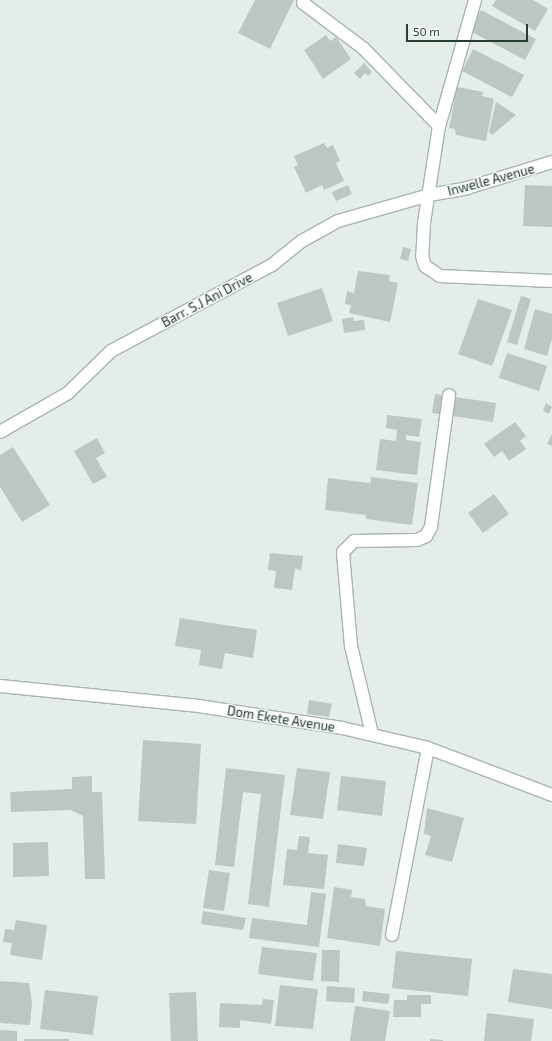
<!DOCTYPE html>
<style>
body{margin:0}
#map{position:relative;width:552px;height:1041px;overflow:hidden;background:#e5ede8;font-family:"Exo 2",sans-serif}
div>[style]{position:absolute}
[style*='--x']{left:calc(var(--x)*1px);top:calc(var(--y)*1px);width:calc(var(--w)*1px);rotate:calc(var(--a)*1deg)}
.building>*{inset:0;background:#bbc7c0}
.roads{filter:drop-shadow(1px 0 #a8b5ad) drop-shadow(-1px 0 #a8b5ad) drop-shadow(0 1px #a8b5ad) drop-shadow(0 -1px #a8b5ad)}
.street>*{height:12px;margin:-6px;padding:0 6px;transform-origin:6px;border-radius:6px;background:#fff}
.secondary>*{height:12px;margin:-6px;padding:0 6px;transform-origin:6px;border-radius:6px;background:#fff}
span{translate:-50% -50%;white-space:nowrap;text-align:center;line-height:1.15;-webkit-text-stroke:3px #f6f9f7;paint-order:stroke}
.street-label{font-size:13px;color:#273d31}
.scale{position:absolute;left:406px;top:24px;width:122px;height:18px;box-sizing:border-box;border:2px solid #273d31;border-top:0;padding-left:5px;font-size:12px;line-height:14px;white-space:nowrap;color:#273d31;-webkit-text-stroke:3px #f6f9f7;paint-order:stroke}
</style>
<div id="map">
<div class="building">
<i style="clip-path:polygon(255px 0,294px 0,270px 49px,238px 33px)"></i>
<i style="clip-path:polygon(496px 0,533px 0,548px 9px,535px 31px,492px 6px)"></i>
<i style="clip-path:polygon(481px 10px,536px 39px,525px 60px,470px 31px)"></i>
<i style="clip-path:polygon(326px 35px,330px 41px,336px 37px,351px 59px,323px 79px,304px 50px)"></i>
<i style="clip-path:polygon(473px 49px,524px 75px,512px 97px,462px 71px)"></i>
<i style="clip-path:polygon(364px 63px,372px 72px,368px 76px,365px 73px,360px 79px,354px 73px)"></i>
<i style="clip-path:polygon(457px 87px,483px 92px,482px 96px,494px 99px,486px 141px,456px 135px,455px 129px,449px 128px)"></i>
<i style="clip-path:polygon(496px 102px,516px 115px,492px 135px,489px 132px)"></i>
<i style="clip-path:polygon(324px 143px,327px 148px,333px 145px,340px 161px,336px 163px,344px 181px,324px 190px,322px 185px,306px 193px,294px 167px,298px 165px,294px 156px)"></i>
<i style="clip-path:polygon(348px 185px,352px 194px,336px 201px,332px 192px)"></i>
<i style="clip-path:polygon(525px 185px,552px 186px,552px 227px,523px 226px)"></i>
<i style="clip-path:polygon(403px 247px,411px 249px,408px 261px,400px 259px)"></i>
<i style="clip-path:polygon(358px 271px,390px 275px,389px 281px,398px 283px,390px 322px,349px 313px,351px 305px,345px 304px,347px 291px,354px 293px)"></i>
<i style="clip-path:polygon(322px 288px,333px 321px,288px 336px,277px 303px)"></i>
<i style="clip-path:polygon(521px 296px,531px 299px,517px 345px,507px 342px)"></i>
<i style="clip-path:polygon(478px 299px,512px 310px,492px 366px,458px 354px)"></i>
<i style="clip-path:polygon(535px 309px,552px 314px,552px 339px,547px 356px,524px 349px)"></i>
<i style="clip-path:polygon(353px 317px,354px 321px,364px 320px,365px 330px,344px 333px,342px 319px)"></i>
<i style="clip-path:polygon(507px 353px,547px 366px,539px 391px,499px 378px)"></i>
<i style="clip-path:polygon(435px 394px,496px 403px,493px 422px,432px 413px)"></i>
<i style="clip-path:polygon(546px 403px,552px 407px,549px 414px,543px 411px)"></i>
<i style="clip-path:polygon(387px 415px,422px 419px,419px 437px,406px 435px,406px 440px,421px 442px,417px 475px,376px 470px,380px 439px,396px 441px,397px 430px,386px 428px)"></i>
<i style="clip-path:polygon(515px 422px,526px 436px,520px 441px,526px 449px,509px 461px,502px 451px,494px 457px,484px 444px)"></i>
<i style="clip-path:polygon(552px 434px,552px 446px,547px 444px)"></i>
<i style="clip-path:polygon(97px 438px,105px 453px,96px 458px,107px 477px,93px 484px,74px 451px)"></i>
<i style="clip-path:polygon(13px 447px,50px 505px,22px 522px,0 487px,0 455px)"></i>
<i style="clip-path:polygon(371px 477px,418px 483px,412px 525px,366px 519px,366px 515px,325px 510px,328px 478px,370px 483px,369px 495px)"></i>
<i style="clip-path:polygon(494px 494px,509px 514px,483px 533px,468px 513px)"></i>
<i style="clip-path:polygon(270px 553px,303px 556px,301px 571px,295px 568px,292px 590px,274px 588px,276px 571px,268px 570px)"></i>
<i style="clip-path:polygon(180px 618px,257px 630px,253px 658px,225px 653px,222px 669px,199px 665px,201px 650px,175px 646px)"></i>
<i style="clip-path:polygon(309px 700px,332px 704px,329px 717px,307px 714px)"></i>
<i style="clip-path:polygon(143px 740px,201px 744px,196px 824px,138px 821px)"></i>
<i style="clip-path:polygon(226px 768px,285px 775px,269px 907px,248px 904px,261px 794px,243px 792px,234px 867px,215px 865px)"></i>
<i style="clip-path:polygon(297px 768px,330px 772px,323px 819px,290px 815px)"></i>
<i style="clip-path:polygon(92px 776px,92px 792px,102px 792px,105px 879px,85px 879px,83px 816px,71px 810px,11px 812px,10px 792px,72px 789px,72px 777px)"></i>
<i style="clip-path:polygon(341px 776px,386px 781px,382px 816px,337px 810px)"></i>
<i style="clip-path:polygon(427px 808px,464px 818px,452px 862px,425px 855px,431px 836px,424px 834px)"></i>
<i style="clip-path:polygon(299px 836px,310px 837px,308px 853px,328px 855px,324px 889px,283px 885px,287px 849px,297px 850px)"></i>
<i style="clip-path:polygon(48px 842px,49px 876px,13px 877px,13px 843px)"></i>
<i style="clip-path:polygon(338px 844px,367px 848px,364px 866px,336px 863px)"></i>
<i style="clip-path:polygon(209px 870px,230px 873px,224px 911px,203px 908px)"></i>
<i style="clip-path:polygon(334px 887px,352px 890px,351px 897px,365px 899px,366px 906px,385px 909px,380px 946px,327px 938px)"></i>
<i style="clip-path:polygon(311px 892px,326px 894px,319px 947px,249px 938px,252px 918px,307px 925px)"></i>
<i style="clip-path:polygon(203px 911px,246px 918px,243px 930px,201px 924px)"></i>
<i style="clip-path:polygon(16px 920px,47px 925px,42px 960px,10px 955px,12px 943px,3px 942px,5px 929px,14px 930px)"></i>
<i style="clip-path:polygon(262px 947px,317px 953px,313px 981px,258px 974px)"></i>
<i style="clip-path:polygon(322px 950px,340px 950px,339px 982px,321px 981px)"></i>
<i style="clip-path:polygon(396px 951px,472px 959px,468px 996px,392px 988px)"></i>
<i style="clip-path:polygon(513px 969px,552px 974px,552px 1009px,508px 1002px)"></i>
<i style="clip-path:polygon(0 981px,29px 983px,32px 1002px,30px 1025px,0 1023px)"></i>
<i style="clip-path:polygon(280px 985px,318px 989px,313px 1029px,275px 1026px)"></i>
<i style="clip-path:polygon(327px 986px,355px 988px,354px 1003px,326px 1001px)"></i>
<i style="clip-path:polygon(45px 990px,98px 996px,93px 1035px,40px 1029px)"></i>
<i style="clip-path:polygon(363px 991px,390px 994px,388px 1004px,362px 1001px)"></i>
<i style="clip-path:polygon(196px 992px,198px 1041px,171px 1041px,169px 993px)"></i>
<i style="clip-path:polygon(407px 995px,431px 995px,431px 1004px,421px 1004px,421px 1017px,393px 1017px,394px 1000px,407px 1000px)"></i>
<i style="clip-path:polygon(263px 999px,274px 1000px,271px 1024px,240px 1020px,240px 1028px,219px 1027px,220px 1003px,262px 1005px)"></i>
<i style="clip-path:polygon(355px 1006px,390px 1011px,385px 1041px,350px 1041px)"></i>
<i style="clip-path:polygon(487px 1013px,534px 1019px,531px 1041px,484px 1041px)"></i>
<i style="clip-path:polygon(0 1030px,17px 1031px,17px 1041px,0 1041px)"></i>
<i style="clip-path:polygon(24px 1039px,69px 1039px,69px 1041px,24px 1041px)"></i>
<i style="clip-path:polygon(430px 1039px,443px 1040px,443px 1041px,430px 1041px)"></i>
</div>
<div class="roads">
<div class="street">
<i style="--x:475;--y:0;--w:131;--a:105.9"></i>
<i style="--x:439;--y:126;--w:98;--a:98.8"></i>
<i style="--x:424;--y:223;--w:33;--a:93"></i>
<i style="--x:422;--y:256;--w:10;--a:73"></i>
<i style="--x:425;--y:266;--w:18;--a:34"></i>
<i style="--x:440;--y:276;--w:112;--a:2.6"></i>
<i style="--x:303;--y:3;--w:75;--a:36.9"></i>
<i style="--x:363;--y:48;--w:109;--a:45.7"></i>
<i style="--x:0;--y:432;--w:78;--a:-29.8"></i>
<i style="--x:68;--y:393;--w:60;--a:-44.3"></i>
<i style="--x:111;--y:351;--w:183;--a:-28.1"></i>
<i style="--x:272;--y:265;--w:38;--a:-39"></i>
<i style="--x:302;--y:241;--w:41;--a:-29.1"></i>
<i style="--x:338;--y:221;--w:95;--a:-15.9"></i>
<i style="--x:429;--y:195;--w:39;--a:-10"></i>
<i style="--x:467;--y:188;--w:89;--a:-17"></i>
<i style="--x:372;--y:734;--w:90;--a:-103.4"></i>
<i style="--x:351;--y:646;--w:94;--a:-94.9"></i>
<i style="--x:343;--y:552;--w:16;--a:-45"></i>
<i style="--x:354;--y:541;--w:63;--a:-0.9"></i>
<i style="--x:417;--y:540;--w:10;--a:-24"></i>
<i style="--x:426;--y:536;--w:10;--a:-61"></i>
<i style="--x:431;--y:527;--w:133;--a:-82.2"></i>
<i style="--x:392;--y:935;--w:190;--a:-79.1"></i>
</div>
<div class="secondary">
<i style="--x:0;--y:686;--w:193;--a:5.7"></i>
<i style="--x:192;--y:705;--w:152;--a:8.7"></i>
<i style="--x:342;--y:728;--w:88;--a:13.1"></i>
<i style="--x:428;--y:748;--w:133;--a:20.8"></i>
</div>
</div>
<div class="street-label">
<span style="left:491px;top:180px;rotate:-15deg">Inwelle Avenue</span>
<span style="left:207px;top:300px;rotate:-28deg">Barr. S.J Ani Drive</span>
<span style="left:281px;top:719px;rotate:9deg">Dom Ekete Avenue</span>
</div>
<div class="scale">50 m</div>
</div>
